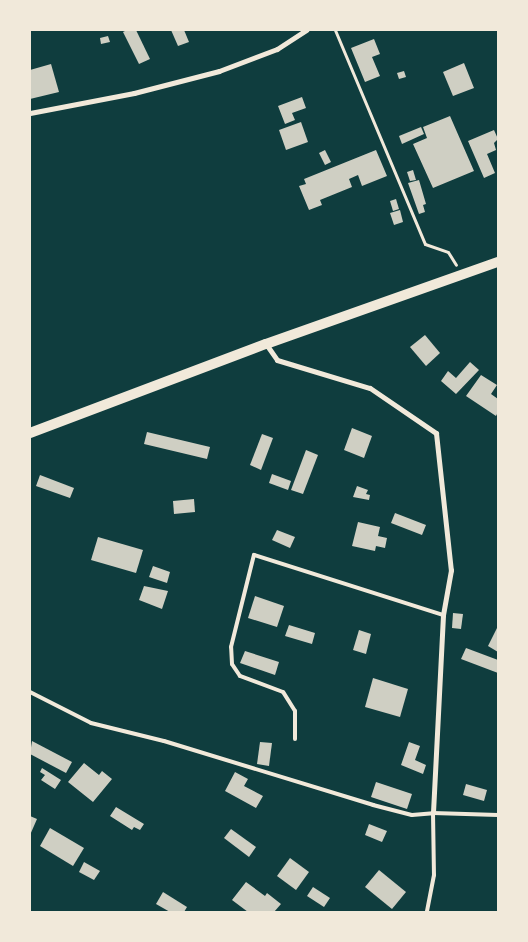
<!DOCTYPE html>
<style>
body{margin:0}
#map{position:relative;width:528px;height:942px;overflow:hidden;background:#0f3d3e;font-family:Signika,sans-serif}
div>[style]{position:absolute}
[style*='--x']{left:calc(var(--x)*1px);top:calc(var(--y)*1px);width:calc(var(--w)*1px);rotate:calc(var(--a)*1deg)}
.building>*{inset:0;background:#cfcfc3}
.path>*{height:3px;margin:-1.5px;padding:0 1.5px;transform-origin:1.5px;border-radius:1.5px;background:#f1e9da}
.service>*{height:4px;margin:-2px;padding:0 2px;transform-origin:2px;border-radius:2px;background:#f1e9da}
.minor>*{height:5px;margin:-2.5px;padding:0 2.5px;transform-origin:2.5px;border-radius:2.5px;background:#f1e9da}
.secondary>*{height:10px;margin:-5px;padding:0 5px;transform-origin:5px;border-radius:5px;background:#f1e9da}
span{translate:-50% -50%;white-space:nowrap;text-align:center;line-height:1.15;-webkit-text-stroke:5px #f1e9da;paint-order:stroke}
.frame{position:absolute;inset:0;border:31px solid #f1e9da;pointer-events:none}
</style>
<div id="map">
<div class="building">
<i style="clip-path:polygon(127px 30px,136px 30px,150px 59px,139px 64px,123px 32px)"></i>
<i style="clip-path:polygon(171px 30px,184px 30px,189px 42px,178px 46px)"></i>
<i style="clip-path:polygon(108px 36px,110px 42px,101px 44px,100px 38px)"></i>
<i style="clip-path:polygon(374px 39px,380px 54px,372px 57px,380px 76px,365px 82px,351px 48px)"></i>
<i style="clip-path:polygon(464px 63px,474px 88px,453px 96px,443px 72px)"></i>
<i style="clip-path:polygon(51px 64px,59px 92px,30px 99px,30px 70px)"></i>
<i style="clip-path:polygon(404px 71px,406px 77px,399px 79px,397px 73px)"></i>
<i style="clip-path:polygon(302px 97px,306px 108px,292px 113px,295px 120px,285px 124px,278px 106px)"></i>
<i style="clip-path:polygon(450px 116px,474px 171px,433px 188px,413px 144px,427px 138px,423px 127px)"></i>
<i style="clip-path:polygon(301px 122px,308px 142px,286px 150px,279px 130px)"></i>
<i style="clip-path:polygon(421px 127px,424px 134px,402px 144px,399px 136px)"></i>
<i style="clip-path:polygon(494px 130px,498px 139px,494px 143px,496px 150px,487px 154px,495px 173px,484px 178px,468px 141px)"></i>
<i style="clip-path:polygon(325px 150px,331px 162px,325px 165px,319px 153px)"></i>
<i style="clip-path:polygon(376px 150px,387px 176px,362px 186px,358px 175px,349px 179px,352px 187px,320px 200px,322px 205px,309px 210px,299px 186px,306px 184px,304px 179px)"></i>
<i style="clip-path:polygon(413px 170px,416px 180px,410px 181px,407px 172px)"></i>
<i style="clip-path:polygon(419px 180px,426px 204px,423px 205px,425px 212px,419px 214px,408px 183px)"></i>
<i style="clip-path:polygon(396px 199px,399px 209px,393px 211px,390px 201px)"></i>
<i style="clip-path:polygon(400px 210px,403px 222px,394px 225px,390px 213px)"></i>
<i style="clip-path:polygon(425px 335px,440px 353px,426px 366px,410px 347px)"></i>
<i style="clip-path:polygon(470px 362px,479px 370px,456px 394px,441px 381px,448px 371px,456px 378px)"></i>
<i style="clip-path:polygon(481px 375px,497px 385px,491px 394px,498px 399px,498px 412px,496px 416px,466px 396px)"></i>
<i style="clip-path:polygon(352px 428px,372px 436px,364px 458px,344px 450px)"></i>
<i style="clip-path:polygon(147px 432px,210px 447px,207px 459px,144px 444px)"></i>
<i style="clip-path:polygon(262px 434px,273px 438px,261px 470px,250px 465px)"></i>
<i style="clip-path:polygon(306px 450px,318px 455px,303px 494px,291px 490px)"></i>
<i style="clip-path:polygon(272px 474px,291px 481px,288px 490px,269px 483px)"></i>
<i style="clip-path:polygon(40px 475px,74px 488px,70px 498px,36px 486px)"></i>
<i style="clip-path:polygon(357px 486px,368px 490px,366px 494px,370px 495px,369px 500px,353px 497px)"></i>
<i style="clip-path:polygon(194px 499px,195px 512px,174px 514px,173px 501px)"></i>
<i style="clip-path:polygon(395px 513px,426px 525px,422px 535px,391px 523px)"></i>
<i style="clip-path:polygon(358px 522px,380px 527px,378px 536px,387px 538px,385px 548px,376px 546px,375px 551px,352px 546px)"></i>
<i style="clip-path:polygon(277px 530px,295px 537px,290px 548px,272px 540px)"></i>
<i style="clip-path:polygon(98px 537px,143px 550px,136px 573px,91px 560px)"></i>
<i style="clip-path:polygon(153px 566px,170px 572px,167px 583px,149px 577px)"></i>
<i style="clip-path:polygon(144px 586px,168px 591px,162px 609px,139px 600px)"></i>
<i style="clip-path:polygon(255px 596px,284px 606px,277px 627px,248px 618px)"></i>
<i style="clip-path:polygon(453px 613px,463px 614px,461px 629px,452px 628px)"></i>
<i style="clip-path:polygon(289px 625px,315px 633px,312px 644px,285px 636px)"></i>
<i style="clip-path:polygon(498px 626px,498px 652px,488px 646px)"></i>
<i style="clip-path:polygon(359px 630px,371px 634px,366px 654px,353px 650px)"></i>
<i style="clip-path:polygon(466px 648px,498px 660px,498px 673px,461px 659px)"></i>
<i style="clip-path:polygon(245px 651px,279px 662px,275px 675px,240px 663px)"></i>
<i style="clip-path:polygon(373px 678px,408px 689px,400px 717px,365px 707px)"></i>
<i style="clip-path:polygon(32px 741px,72px 762px,66px 773px,30px 754px)"></i>
<i style="clip-path:polygon(260px 742px,272px 743px,269px 766px,257px 764px)"></i>
<i style="clip-path:polygon(409px 742px,420px 746px,415px 760px,426px 765px,423px 774px,401px 765px)"></i>
<i style="clip-path:polygon(84px 763px,99px 775px,102px 771px,112px 779px,93px 802px,68px 782px)"></i>
<i style="clip-path:polygon(42px 768px,61px 780px,55px 789px,41px 780px,45px 775px,40px 772px)"></i>
<i style="clip-path:polygon(235px 772px,248px 779px,244px 786px,263px 796px,256px 808px,225px 791px)"></i>
<i style="clip-path:polygon(376px 782px,412px 794px,407px 809px,371px 797px)"></i>
<i style="clip-path:polygon(466px 784px,487px 790px,484px 801px,463px 795px)"></i>
<i style="clip-path:polygon(116px 807px,144px 824px,140px 830px,134px 827px,132px 830px,110px 816px)"></i>
<i style="clip-path:polygon(30px 816px,37px 819px,30px 835px)"></i>
<i style="clip-path:polygon(369px 824px,387px 831px,382px 842px,365px 835px)"></i>
<i style="clip-path:polygon(50px 828px,84px 848px,73px 866px,40px 846px)"></i>
<i style="clip-path:polygon(231px 829px,256px 847px,249px 857px,224px 838px)"></i>
<i style="clip-path:polygon(290px 858px,309px 872px,296px 890px,277px 876px)"></i>
<i style="clip-path:polygon(84px 862px,100px 871px,94px 880px,79px 872px)"></i>
<i style="clip-path:polygon(379px 870px,406px 892px,392px 909px,365px 887px)"></i>
<i style="clip-path:polygon(246px 882px,265px 896px,267px 893px,281px 904px,274px 912px,248px 912px,232px 900px)"></i>
<i style="clip-path:polygon(313px 887px,330px 898px,324px 907px,307px 896px)"></i>
<i style="clip-path:polygon(163px 892px,187px 907px,184px 912px,170px 912px,156px 904px)"></i>
</div>
<div class="path">
<i style="--x:335;--y:30;--w:232;--a:67.2"></i>
<i style="--x:425;--y:244;--w:24;--a:19"></i>
<i style="--x:448;--y:252;--w:15;--a:58"></i>
</div>
<div class="service">
<i style="--x:30;--y:692;--w:68;--a:26.9"></i>
<i style="--x:91;--y:723;--w:75;--a:13.9"></i>
<i style="--x:164;--y:741;--w:219;--a:17"></i>
<i style="--x:373;--y:805;--w:40;--a:14.4"></i>
<i style="--x:412;--y:815;--w:21;--a:-5"></i>
<i style="--x:433;--y:813;--w:62;--a:89.1"></i>
<i style="--x:434;--y:875;--w:38;--a:101"></i>
<i style="--x:295;--y:739;--w:28;--a:-90"></i>
<i style="--x:295;--y:711;--w:22;--a:-122"></i>
<i style="--x:283;--y:692;--w:46;--a:-159.6"></i>
<i style="--x:240;--y:676;--w:14;--a:-124"></i>
<i style="--x:232;--y:664;--w:17;--a:-93"></i>
<i style="--x:231;--y:647;--w:95;--a:-76"></i>
<i style="--x:254;--y:555;--w:198;--a:17.6"></i>
<i style="--x:433;--y:813;--w:65;--a:1.8"></i>
</div>
<div class="minor">
<i style="--x:30;--y:113;--w:106;--a:-10.9"></i>
<i style="--x:134;--y:93;--w:88;--a:-14.5"></i>
<i style="--x:219;--y:71;--w:62;--a:-20.8"></i>
<i style="--x:277;--y:49;--w:35;--a:-33"></i>
<i style="--x:266;--y:344;--w:19;--a:55"></i>
<i style="--x:277;--y:360;--w:97;--a:16.8"></i>
<i style="--x:370;--y:388;--w:80;--a:34.3"></i>
<i style="--x:436;--y:433;--w:138;--a:83.8"></i>
<i style="--x:451;--y:570;--w:46;--a:100.1"></i>
<i style="--x:443;--y:615;--w:198;--a:92.9"></i>
</div>
<div class="secondary">
<i style="--x:30;--y:433;--w:252;--a:-20.7"></i>
<i style="--x:266;--y:344;--w:246;--a:-19.5"></i>
</div>
<div class="frame"></div>
</div>
